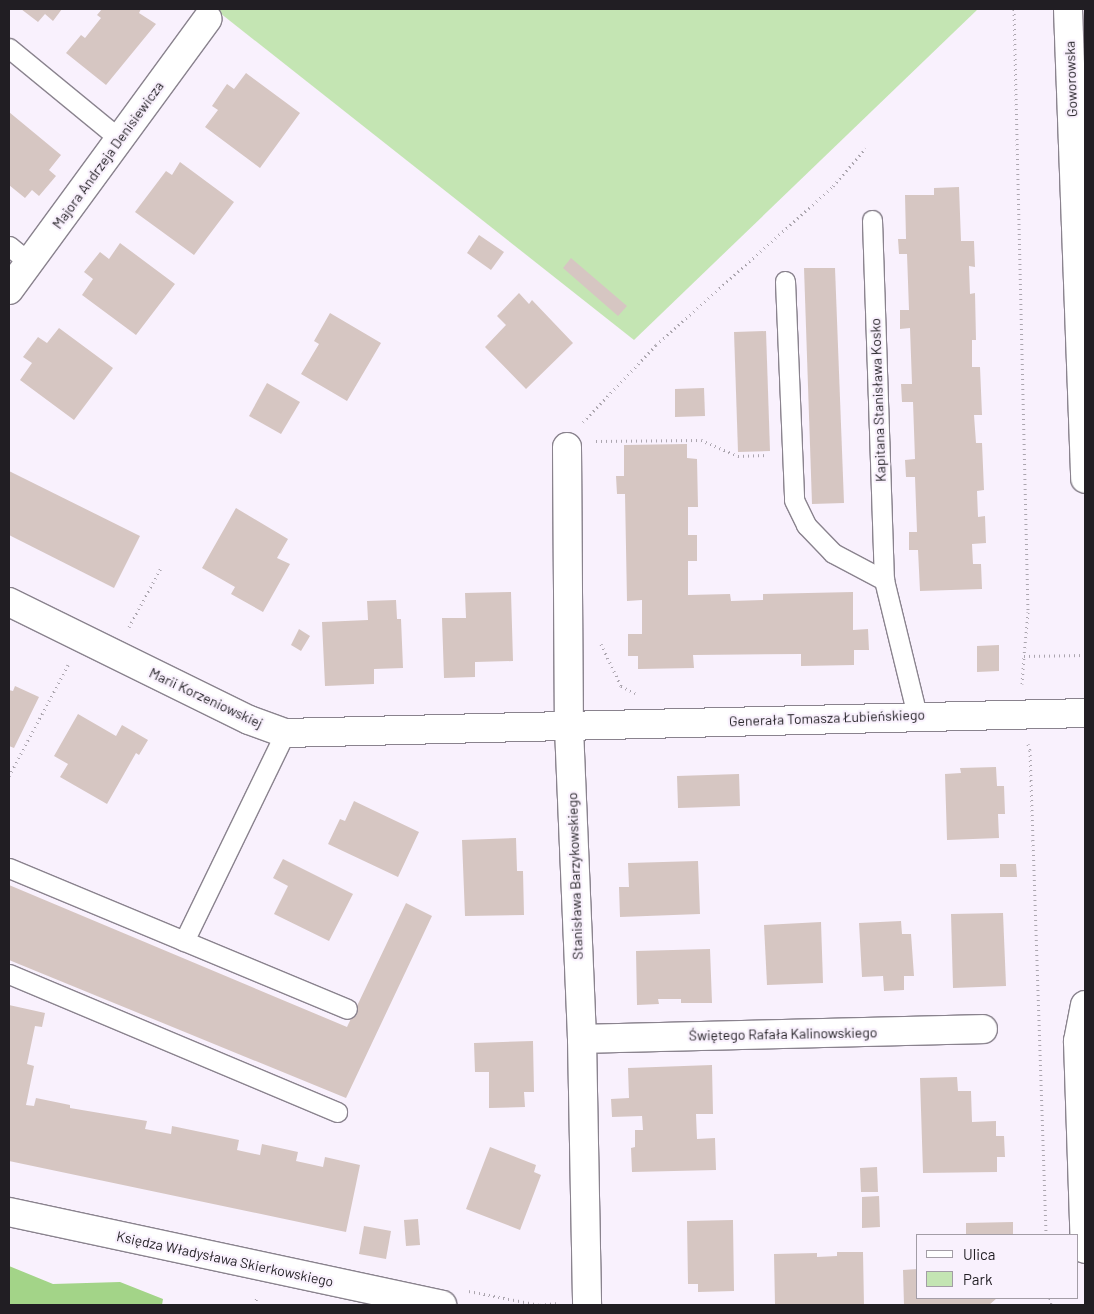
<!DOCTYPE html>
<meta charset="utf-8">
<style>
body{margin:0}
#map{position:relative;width:1094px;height:1314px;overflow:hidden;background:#f9f1fd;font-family:Barlow,sans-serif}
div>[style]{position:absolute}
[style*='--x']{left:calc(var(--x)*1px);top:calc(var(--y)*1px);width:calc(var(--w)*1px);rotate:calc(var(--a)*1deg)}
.green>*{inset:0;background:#c4e5b3}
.forest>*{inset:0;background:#a3d488}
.building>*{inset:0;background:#d6c6c2}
.path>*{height:3px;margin-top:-1.5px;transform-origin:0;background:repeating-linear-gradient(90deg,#aca6af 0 1px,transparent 0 5px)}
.roads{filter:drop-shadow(1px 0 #8a838e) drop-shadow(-1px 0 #8a838e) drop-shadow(0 1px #8a838e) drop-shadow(0 -1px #8a838e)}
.service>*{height:19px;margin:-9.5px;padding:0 9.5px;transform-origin:9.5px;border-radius:9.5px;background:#fff}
.minor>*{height:28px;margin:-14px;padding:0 14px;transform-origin:14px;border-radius:14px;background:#fff}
.tertiary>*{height:28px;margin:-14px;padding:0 14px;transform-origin:14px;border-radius:14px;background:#fff}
span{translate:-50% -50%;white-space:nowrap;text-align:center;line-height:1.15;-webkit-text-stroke:4.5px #f9f1fd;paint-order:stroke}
.street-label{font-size:14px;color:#211e23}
.frame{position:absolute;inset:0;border:10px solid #211e23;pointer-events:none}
.legend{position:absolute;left:916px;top:1234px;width:162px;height:65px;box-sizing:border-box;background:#f9f1fd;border:1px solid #a39da6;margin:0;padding:6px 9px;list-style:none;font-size:15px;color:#211e23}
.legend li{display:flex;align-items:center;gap:10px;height:25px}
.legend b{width:25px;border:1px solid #a39da6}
</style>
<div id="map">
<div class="green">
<i style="clip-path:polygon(215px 9px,978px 9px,634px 340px)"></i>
</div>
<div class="forest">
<i style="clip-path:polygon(9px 1266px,53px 1284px,120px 1282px,163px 1299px,162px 1305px,9px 1305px)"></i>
</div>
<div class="building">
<i style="clip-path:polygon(21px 9px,62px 9px,53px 21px,45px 14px,38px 22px)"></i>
<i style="clip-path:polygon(102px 9px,141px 9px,139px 13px,156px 24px,106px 85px,66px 53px,81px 35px,85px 38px,101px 18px,97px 15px)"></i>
<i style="clip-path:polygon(246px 73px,300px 113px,260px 168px,205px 127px,218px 110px,212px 106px,227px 84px,234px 89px)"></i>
<i style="clip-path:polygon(9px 112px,61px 155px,49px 170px,56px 176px,39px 196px,32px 190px,25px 198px,9px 185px)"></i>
<i style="clip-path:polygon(180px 162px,234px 202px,194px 255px,135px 212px,166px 171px,172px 175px)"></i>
<i style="clip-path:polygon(959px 187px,961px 241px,974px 241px,975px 267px,969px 266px,970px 294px,975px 293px,976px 340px,972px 340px,972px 367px,980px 367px,982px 415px,974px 415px,976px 443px,982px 443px,984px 490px,977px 491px,978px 517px,985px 516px,986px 543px,972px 544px,973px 564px,981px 564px,982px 589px,920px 591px,918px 550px,909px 550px,909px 532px,917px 532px,915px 477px,906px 477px,905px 460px,915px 459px,913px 402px,902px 402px,901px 384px,912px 384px,910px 328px,900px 329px,900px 310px,909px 310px,907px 254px,899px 254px,898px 239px,906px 239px,905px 195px,934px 195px,934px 188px)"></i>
<i style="clip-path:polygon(479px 235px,504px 252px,491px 270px,467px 253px)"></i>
<i style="clip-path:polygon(120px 243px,175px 284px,136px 335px,82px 295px,93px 279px,84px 272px,100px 252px,109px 259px)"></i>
<i style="clip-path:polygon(571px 258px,627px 306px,618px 316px,563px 268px)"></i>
<i style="clip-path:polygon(804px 268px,835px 268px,844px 503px,812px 504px)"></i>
<i style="clip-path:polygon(519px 293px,529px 304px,532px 300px,573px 343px,526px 389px,485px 347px,506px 325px,497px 316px)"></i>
<i style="clip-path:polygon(330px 313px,381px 343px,347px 401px,301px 374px,319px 344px,314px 341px)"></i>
<i style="clip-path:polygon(59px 328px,113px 368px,74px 420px,20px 380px,32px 363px,23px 357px,38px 337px,47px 343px)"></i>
<i style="clip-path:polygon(766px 331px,770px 451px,738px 452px,734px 332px)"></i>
<i style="clip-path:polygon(267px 383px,300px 402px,281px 434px,249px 416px)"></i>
<i style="clip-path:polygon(704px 388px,705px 416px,675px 417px,675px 389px)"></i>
<i style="clip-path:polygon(687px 444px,687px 458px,697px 459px,698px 507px,688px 507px,688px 535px,697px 535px,697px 561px,688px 561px,688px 595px,730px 594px,731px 601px,763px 600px,763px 594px,853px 592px,853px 630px,868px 629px,869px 650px,854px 650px,854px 665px,801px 666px,801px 654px,693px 655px,694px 668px,638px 669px,638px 656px,628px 656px,628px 634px,642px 634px,642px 600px,627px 601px,625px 494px,617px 494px,616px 476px,624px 476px,624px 445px)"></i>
<i style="clip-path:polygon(9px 471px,140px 536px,114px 588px,9px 535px)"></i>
<i style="clip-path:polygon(236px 508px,288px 539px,277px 558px,290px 564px,263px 612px,231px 594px,235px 587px,202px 568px)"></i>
<i style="clip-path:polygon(511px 592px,513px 661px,475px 662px,475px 677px,444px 678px,442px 618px,466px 618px,465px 593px)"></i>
<i style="clip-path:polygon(396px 600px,397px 619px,401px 619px,403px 668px,374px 669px,374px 684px,325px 686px,322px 622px,368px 620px,367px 601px)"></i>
<i style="clip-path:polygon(299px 629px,310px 636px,301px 651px,291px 645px)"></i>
<i style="clip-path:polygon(999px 645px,999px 671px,977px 672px,977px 646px)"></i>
<i style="clip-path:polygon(15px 686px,39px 697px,14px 748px,9px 746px,9px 690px,13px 691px)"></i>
<i style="clip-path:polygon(78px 714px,116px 736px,122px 725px,148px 740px,139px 755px,136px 753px,107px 804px,60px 777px,68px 764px,54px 756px)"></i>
<i style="clip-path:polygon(996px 767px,997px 786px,1004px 786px,1005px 814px,998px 814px,999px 838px,947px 840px,945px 774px,961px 773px,960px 768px)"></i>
<i style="clip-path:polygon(739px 774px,740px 806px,678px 808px,677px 776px)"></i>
<i style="clip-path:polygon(354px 801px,419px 832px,398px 877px,328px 844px,340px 819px,345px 821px)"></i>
<i style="clip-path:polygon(516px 838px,517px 871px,523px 871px,524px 915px,465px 916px,462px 840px)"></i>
<i style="clip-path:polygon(283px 859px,353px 894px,329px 941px,274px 914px,288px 886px,273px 878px)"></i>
<i style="clip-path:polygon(698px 861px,700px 914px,620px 917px,619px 887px,629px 887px,628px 863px)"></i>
<i style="clip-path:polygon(1000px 864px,1016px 864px,1017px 877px,1000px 877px)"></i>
<i style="clip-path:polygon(9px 885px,347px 1027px,406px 903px,432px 916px,346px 1098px,9px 960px)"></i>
<i style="clip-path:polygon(1003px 913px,1006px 986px,953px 988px,951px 914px)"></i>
<i style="clip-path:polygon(901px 921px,902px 934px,911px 934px,914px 976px,904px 976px,904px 990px,884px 991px,883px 976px,862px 977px,859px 923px)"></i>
<i style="clip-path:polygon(821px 922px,823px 983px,767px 985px,764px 925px)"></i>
<i style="clip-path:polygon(710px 949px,712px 1003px,681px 1003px,681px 999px,658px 999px,659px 1004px,637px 1005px,636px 951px)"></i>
<i style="clip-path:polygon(9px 1005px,45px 1013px,42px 1027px,35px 1026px,27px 1064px,34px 1066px,26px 1105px,34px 1106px,36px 1098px,70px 1105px,70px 1108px,147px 1121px,145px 1129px,171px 1134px,172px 1126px,239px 1140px,237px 1150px,260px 1155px,262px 1144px,298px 1152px,296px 1161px,323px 1167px,325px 1157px,360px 1165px,346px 1232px,9px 1161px)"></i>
<i style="clip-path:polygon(533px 1041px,534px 1092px,524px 1092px,525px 1107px,489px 1108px,489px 1072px,475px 1072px,474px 1043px)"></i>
<i style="clip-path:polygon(712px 1065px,713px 1114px,696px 1114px,697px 1139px,715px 1138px,716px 1170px,632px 1172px,631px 1148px,635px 1147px,635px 1130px,643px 1130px,642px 1116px,612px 1117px,611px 1099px,629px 1098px,628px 1068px)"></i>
<i style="clip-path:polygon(957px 1077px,958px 1091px,971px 1091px,972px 1122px,996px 1121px,996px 1136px,1004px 1136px,1005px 1157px,997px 1157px,997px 1172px,923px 1173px,920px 1078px)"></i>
<i style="clip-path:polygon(490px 1147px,536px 1165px,534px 1172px,541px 1175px,520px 1230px,466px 1209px)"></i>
<i style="clip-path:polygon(877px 1167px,878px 1192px,861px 1192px,860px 1168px)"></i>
<i style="clip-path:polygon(879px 1196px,880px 1227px,862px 1228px,862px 1197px)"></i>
<i style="clip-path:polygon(418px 1219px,420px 1245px,406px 1246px,404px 1220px)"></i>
<i style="clip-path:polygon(733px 1220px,734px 1291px,698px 1292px,698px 1284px,688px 1284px,687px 1221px)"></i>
<i style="clip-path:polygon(1013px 1222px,1013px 1235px,966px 1235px,966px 1223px)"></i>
<i style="clip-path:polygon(364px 1226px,391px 1231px,386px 1259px,359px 1254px)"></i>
<i style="clip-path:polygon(837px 1252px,863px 1252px,864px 1305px,775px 1305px,774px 1254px,817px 1253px,817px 1257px,837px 1256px)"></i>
<i style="clip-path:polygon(918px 1269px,918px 1298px,997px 1298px,989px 1305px,904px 1305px,903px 1270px)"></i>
</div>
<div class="path">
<i style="--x:1014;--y:9;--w:603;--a:88.67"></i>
<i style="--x:1028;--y:612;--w:44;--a:95.2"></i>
<i style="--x:583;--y:422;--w:106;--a:-46.5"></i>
<i style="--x:656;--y:345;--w:238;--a:-41.9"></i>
<i style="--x:833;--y:186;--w:50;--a:-49"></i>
<i style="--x:596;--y:441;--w:105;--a:-0.5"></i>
<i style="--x:701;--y:440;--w:40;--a:23.4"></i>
<i style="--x:738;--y:456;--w:28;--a:-2"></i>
<i style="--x:129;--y:627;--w:69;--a:-61.6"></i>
<i style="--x:601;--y:644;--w:47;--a:64.5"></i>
<i style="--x:621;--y:686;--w:16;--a:27"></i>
<i style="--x:1022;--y:684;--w:28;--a:-86"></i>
<i style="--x:1024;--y:656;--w:61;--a:-0.9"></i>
<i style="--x:1028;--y:744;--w:6;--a:72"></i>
<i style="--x:1030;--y:750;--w:485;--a:88.1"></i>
<i style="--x:9;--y:776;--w:126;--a:-62"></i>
<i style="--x:469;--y:1291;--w:72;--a:11.2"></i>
<i style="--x:540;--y:1305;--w:16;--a:-7"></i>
<i style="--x:1050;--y:1298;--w:7;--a:82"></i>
<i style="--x:255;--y:1305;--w:9;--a:-77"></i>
</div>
<div class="roads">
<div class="service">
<i style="--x:9;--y:48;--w:145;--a:39.4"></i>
<i style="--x:872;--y:220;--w:360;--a:88.1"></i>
<i style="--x:884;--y:580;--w:139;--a:76.3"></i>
<i style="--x:9;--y:246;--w:26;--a:39"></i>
<i style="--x:785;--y:281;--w:219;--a:87.6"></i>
<i style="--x:794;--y:500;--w:28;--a:64"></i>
<i style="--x:806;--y:525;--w:39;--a:46"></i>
<i style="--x:833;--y:553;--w:58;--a:27.9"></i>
<i style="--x:9;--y:868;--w:366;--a:22.6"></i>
<i style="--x:184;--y:941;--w:231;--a:-64.1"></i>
<i style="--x:9;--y:974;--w:356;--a:22.8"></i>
</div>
<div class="minor">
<i style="--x:9;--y:290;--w:336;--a:-53.8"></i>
<i style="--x:567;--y:447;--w:281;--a:89.6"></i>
<i style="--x:569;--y:728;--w:311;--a:87.6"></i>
<i style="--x:582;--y:1039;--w:266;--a:88.9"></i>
<i style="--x:9;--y:602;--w:267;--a:26.2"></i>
<i style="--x:249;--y:720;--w:38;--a:20"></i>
<i style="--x:285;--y:733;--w:800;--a:-1.43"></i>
<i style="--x:582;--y:1039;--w:401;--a:-1.4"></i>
<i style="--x:9;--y:1212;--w:443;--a:12.1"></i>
</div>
<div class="tertiary">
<i style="--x:1068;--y:9;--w:470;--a:87.9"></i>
<i style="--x:1085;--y:1005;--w:37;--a:101"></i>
<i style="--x:1078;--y:1041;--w:208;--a:88.1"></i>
</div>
</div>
<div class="street-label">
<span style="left:1071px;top:79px;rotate:-92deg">Goworowska</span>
<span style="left:108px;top:155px;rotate:-54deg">Majora Andrzeja Denisiewicza</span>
<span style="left:878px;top:400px;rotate:-92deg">Kapitana Stanisława Kosko</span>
<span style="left:206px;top:698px;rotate:25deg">Marii Korzeniowskiej</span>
<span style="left:827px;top:718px;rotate:-2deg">Generała Tomasza Łubieńskiego</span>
<span style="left:575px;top:876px;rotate:-92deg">Stanisława Barzykowskiego</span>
<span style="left:783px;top:1034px;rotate:-1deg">Świętego Rafała Kalinowskiego</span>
<span style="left:225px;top:1259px;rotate:12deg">Księdza Władysława Skierkowskiego</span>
</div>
<div class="frame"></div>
<ul class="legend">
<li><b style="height:6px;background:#fff"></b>Ulica</li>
<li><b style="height:14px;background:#c4e5b3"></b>Park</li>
</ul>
</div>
